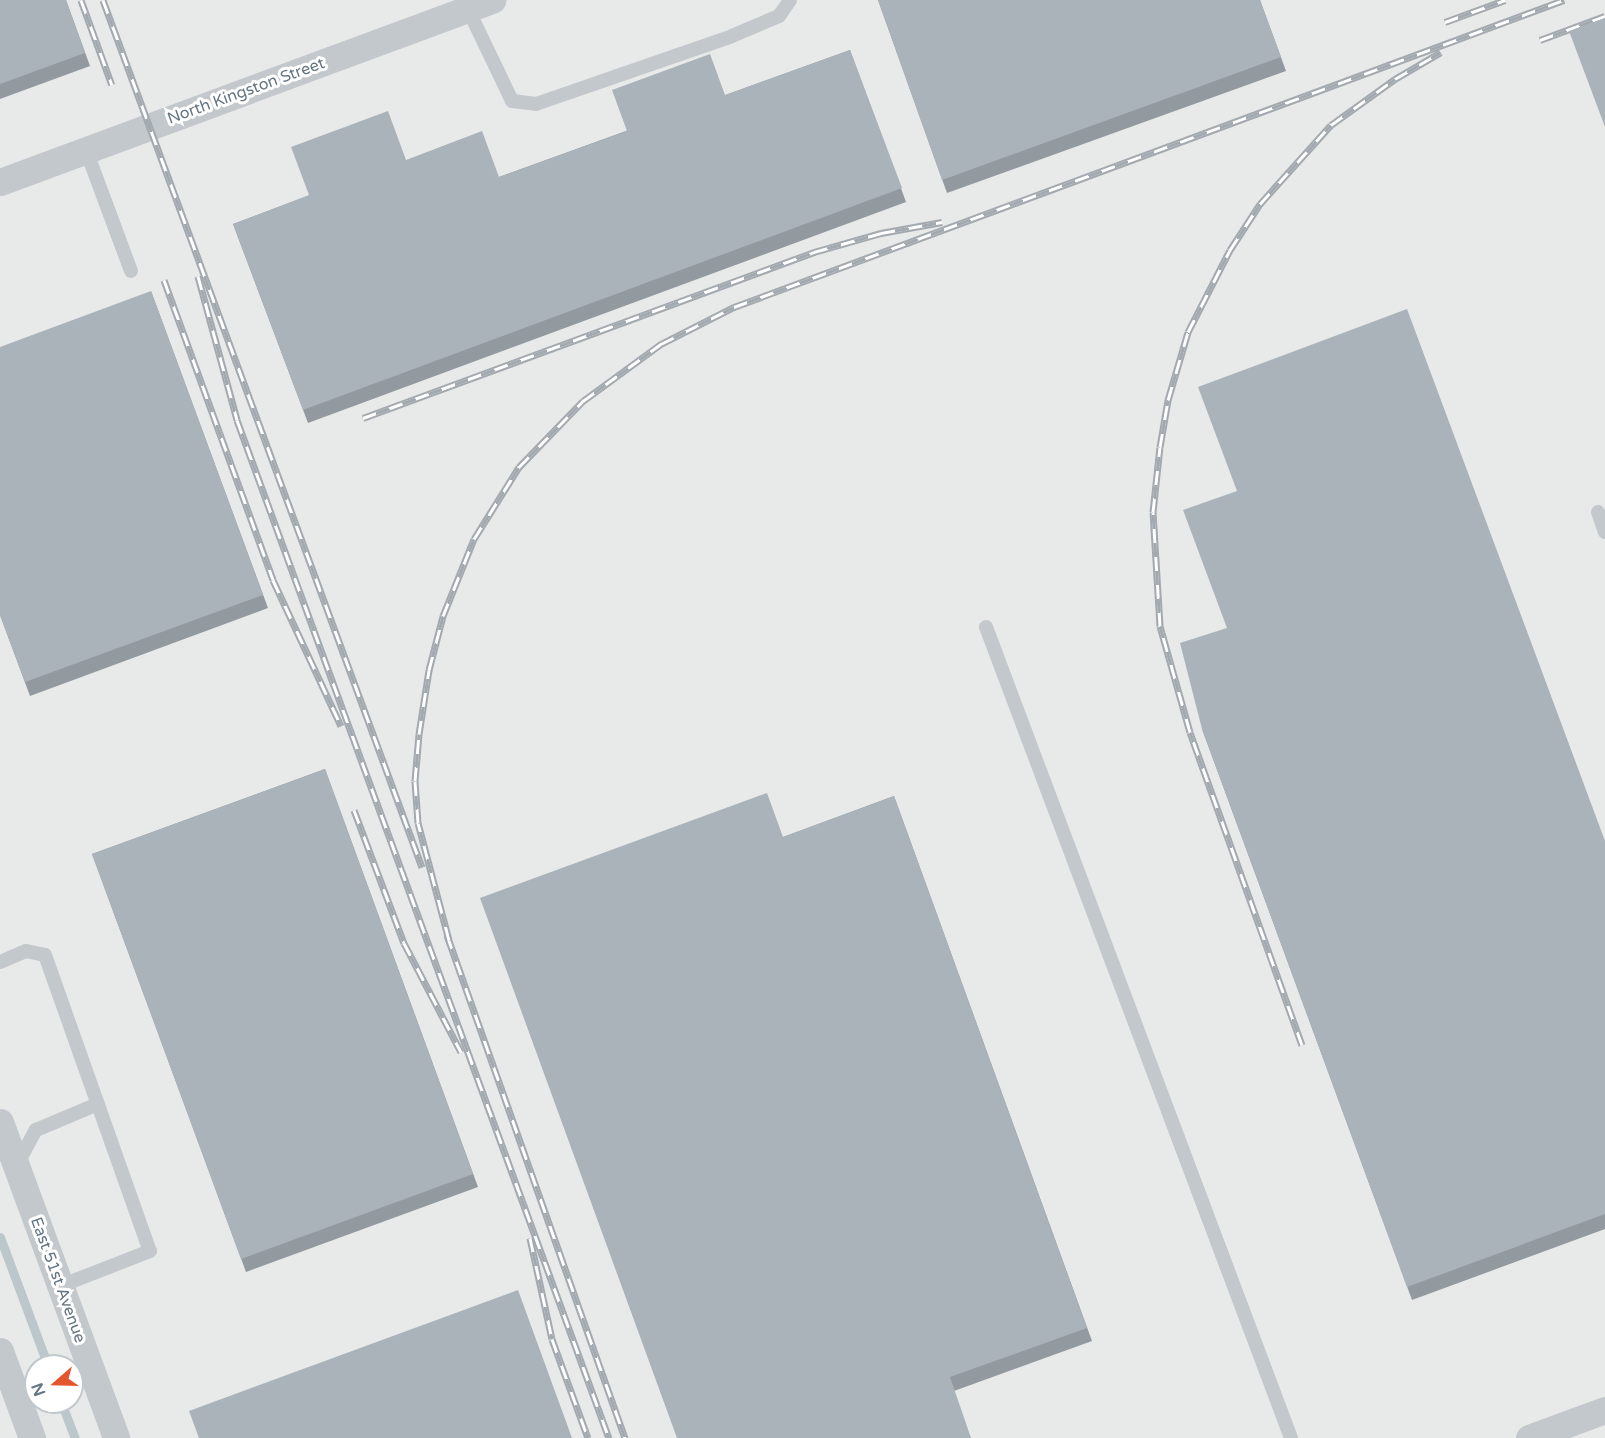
<!DOCTYPE html>
<style>
body{margin:0}
#map{position:relative;width:1605px;height:1438px;overflow:hidden;background:#fafaf8;font-family:"Varela Round",sans-serif}
div>[style]{position:absolute}
[style*='--x']{left:calc(var(--x)*1px);top:calc(var(--y)*1px);width:calc(var(--w)*1px);rotate:calc(var(--a)*1deg)}
.built>*{inset:0;background:#e8e9e9}
.stream>*{height:9px;margin:-4.5px;padding:0 4.5px;transform-origin:4.5px;border-radius:4.5px;background:#bbc7cb}
.service>*{height:14px;margin:-7px;padding:0 7px;transform-origin:7px;border-radius:7px;background:#c3c8cc}
.minor>*{height:27px;margin:-13.5px;padding:0 13.5px;transform-origin:13.5px;border-radius:13.5px;background:#c3c8cc}
.rail>*{height:7px;margin-top:-3.5px;transform-origin:0;background:repeating-linear-gradient(90deg,#fff 0 14px,#a2aab0 0 28px);box-sizing:border-box;border-block:2px solid #a2aab0}
.wall>*{inset:0;background:#929a9f}
.building>*{inset:0;background:#aab3b9}
span{translate:-50% -50%;white-space:nowrap;text-align:center;line-height:1.15;-webkit-text-stroke:6px #fff;paint-order:stroke}
.street-label{font-size:16px;color:#657683}
.north{position:absolute;left:24px;top:1354px;width:60px;height:60px;box-sizing:border-box;background:#fff;border:2px solid #c1c8cd;border-radius:50%;rotate:250deg;font-size:16px;font-weight:700;line-height:24px;text-align:center;color:#657683}
.north::after{content:'';display:block;margin:auto;width:21px;height:27px;background:#e4572e;clip-path:polygon(50% 0,100% 100%,50% 72%,0 100%)}
</style>
<div id="map">
<div class="built">
<i style="clip-path:polygon(evenodd,0 0,1605px 0,1605px 1438px,0 1438px,0 0,36px 1366px,72px 1366px,72px 1402px,36px 1402px,36px 1366px)"></i>
</div>
<div class="stream">
<i style="--x:0;--y:1237;--w:138;--a:69.6"></i>
<i style="--x:61;--y:1402;--w:39;--a:69"></i>
</div>
<div class="service">
<i style="--x:468;--y:9;--w:102;--a:64.4"></i>
<i style="--x:512;--y:101;--w:24;--a:7"></i>
<i style="--x:536;--y:104;--w:207;--a:-19.1"></i>
<i style="--x:732;--y:36;--w:51;--a:-23.1"></i>
<i style="--x:779;--y:16;--w:19;--a:-55"></i>
<i style="--x:86;--y:150;--w:129;--a:69.6"></i>
<i style="--x:1598;--y:512;--w:21;--a:71"></i>
<i style="--x:986;--y:627;--w:866;--a:69.39"></i>
<i style="--x:0;--y:962;--w:28;--a:-23"></i>
<i style="--x:26;--y:951;--w:19;--a:12"></i>
<i style="--x:45;--y:955;--w:314;--a:70.5"></i>
<i style="--x:150;--y:1251;--w:97;--a:158.7"></i>
<i style="--x:17;--y:1165;--w:40;--a:-62"></i>
<i style="--x:36;--y:1130;--w:67;--a:-22.8"></i>
</div>
<div class="minor">
<i style="--x:0;--y:182;--w:525;--a:-20.3"></i>
<i style="--x:0;--y:1122;--w:337;--a:69.8"></i>
<i style="--x:0;--y:1351;--w:93;--a:69.8"></i>
<i style="--x:1529;--y:1438;--w:81;--a:-20.2"></i>
</div>
<div class="rail">
<i style="--x:81;--y:0;--w:90;--a:70"></i>
<i style="--x:103;--y:0;--w:924;--a:69.8"></i>
<i style="--x:1445;--y:22;--w:64;--a:-20.1"></i>
<i style="--x:1540;--y:40;--w:69;--a:-20.3"></i>
<i style="--x:198;--y:276;--w:149;--a:74.8"></i>
<i style="--x:237;--y:420;--w:1084;--a:69.93"></i>
<i style="--x:164;--y:280;--w:319;--a:70"></i>
<i style="--x:273;--y:580;--w:161;--a:65"></i>
<i style="--x:363;--y:418;--w:481;--a:-20.2"></i>
<i style="--x:814;--y:252;--w:70;--a:-15.8"></i>
<i style="--x:881;--y:233;--w:62;--a:-10.2"></i>
<i style="--x:354;--y:810;--w:142;--a:69.4"></i>
<i style="--x:404;--y:943;--w:123;--a:62.4"></i>
<i style="--x:447;--y:935;--w:534;--a:70.51"></i>
<i style="--x:449;--y:940;--w:121;--a:-104.8"></i>
<i style="--x:418;--y:823;--w:42;--a:-94.1"></i>
<i style="--x:415;--y:781;--w:47;--a:-85.1"></i>
<i style="--x:419;--y:734;--w:65;--a:-81.1"></i>
<i style="--x:429;--y:670;--w:56;--a:-75.5"></i>
<i style="--x:443;--y:616;--w:83;--a:-68.1"></i>
<i style="--x:474;--y:539;--w:85;--a:-58"></i>
<i style="--x:519;--y:467;--w:92;--a:-45.9"></i>
<i style="--x:583;--y:401;--w:97;--a:-36.2"></i>
<i style="--x:661;--y:344;--w:82;--a:-26.9"></i>
<i style="--x:734;--y:307;--w:885;--a:-20.3"></i>
<i style="--x:1302;--y:1045;--w:332;--a:-109.7"></i>
<i style="--x:1190;--y:732;--w:110;--a:-105.8"></i>
<i style="--x:1160;--y:626;--w:114;--a:-93.5"></i>
<i style="--x:1153;--y:512;--w:65;--a:-83.9"></i>
<i style="--x:1160;--y:447;--w:48;--a:-80.3"></i>
<i style="--x:1168;--y:400;--w:71;--a:-73.6"></i>
<i style="--x:1188;--y:332;--w:92;--a:-62.9"></i>
<i style="--x:1230;--y:250;--w:55;--a:-56.9"></i>
<i style="--x:1260;--y:204;--w:106;--a:-48.1"></i>
<i style="--x:1331;--y:125;--w:79;--a:-35.7"></i>
<i style="--x:1395;--y:79;--w:53;--a:-30.4"></i>
<i style="--x:530;--y:1238;--w:103;--a:77.7"></i>
<i style="--x:552;--y:1339;--w:105;--a:70"></i>
</div>
<div class="wall">
<i style="clip-path:polygon(0 0,66px 0,90px 66px,0 99px)"></i>
<i style="clip-path:polygon(878px 0,1260px 0,1286px 71px,947px 193px)"></i>
<i style="clip-path:polygon(850px 50px,906px 202px,308px 423px,233px 224px,406px 160px,499px 177px)"></i>
<i style="clip-path:polygon(151px 291px,268px 608px,30px 696px,0 615px)"></i>
<i style="clip-path:polygon(1237px 491px,1605px 841px,1605px 1229px,1412px 1300px,1202px 729px,1227px 628px)"></i>
<i style="clip-path:polygon(325px 769px,478px 1187px,246px 1272px,92px 854px)"></i>
<i style="clip-path:polygon(894px 796px,1092px 1341px,954px 1391px,677px 1438px,783px 837px)"></i>
</div>
<div class="building">
<i style="clip-path:polygon(0 0,66px 0,85px 53px,0 84px)"></i>
<i style="clip-path:polygon(878px 0,1260px 0,1281px 57px,942px 180px)"></i>
<i style="clip-path:polygon(1605px 18px,1605px 127px,1569px 31px)"></i>
<i style="clip-path:polygon(850px 50px,902px 188px,303px 410px,233px 224px,309px 195px,291px 147px,388px 111px,406px 160px,482px 131px,499px 177px,627px 131px,612px 90px,710px 54px,725px 95px)"></i>
<i style="clip-path:polygon(151px 291px,263px 595px,25px 682px,0 615px,0 347px)"></i>
<i style="clip-path:polygon(1407px 309px,1605px 841px,1605px 1214px,1407px 1287px,1202px 729px,1180px 643px,1227px 628px,1183px 510px,1237px 491px,1198px 387px)"></i>
<i style="clip-path:polygon(325px 769px,473px 1174px,241px 1259px,92px 854px)"></i>
<i style="clip-path:polygon(767px 793px,783px 837px,894px 796px,1087px 1328px,950px 1377px,971px 1438px,677px 1438px,480px 898px)"></i>
<i style="clip-path:polygon(518px 1290px,572px 1438px,199px 1438px,189px 1411px)"></i>
</div>
<div class="street-label">
<span style="left:246px;top:91px;rotate:-20deg">North Kingston Street</span>
<span style="left:58px;top:1280px;rotate:70deg">East 51st Avenue</span>
</div>
<div class="north">N</div>
</div>
